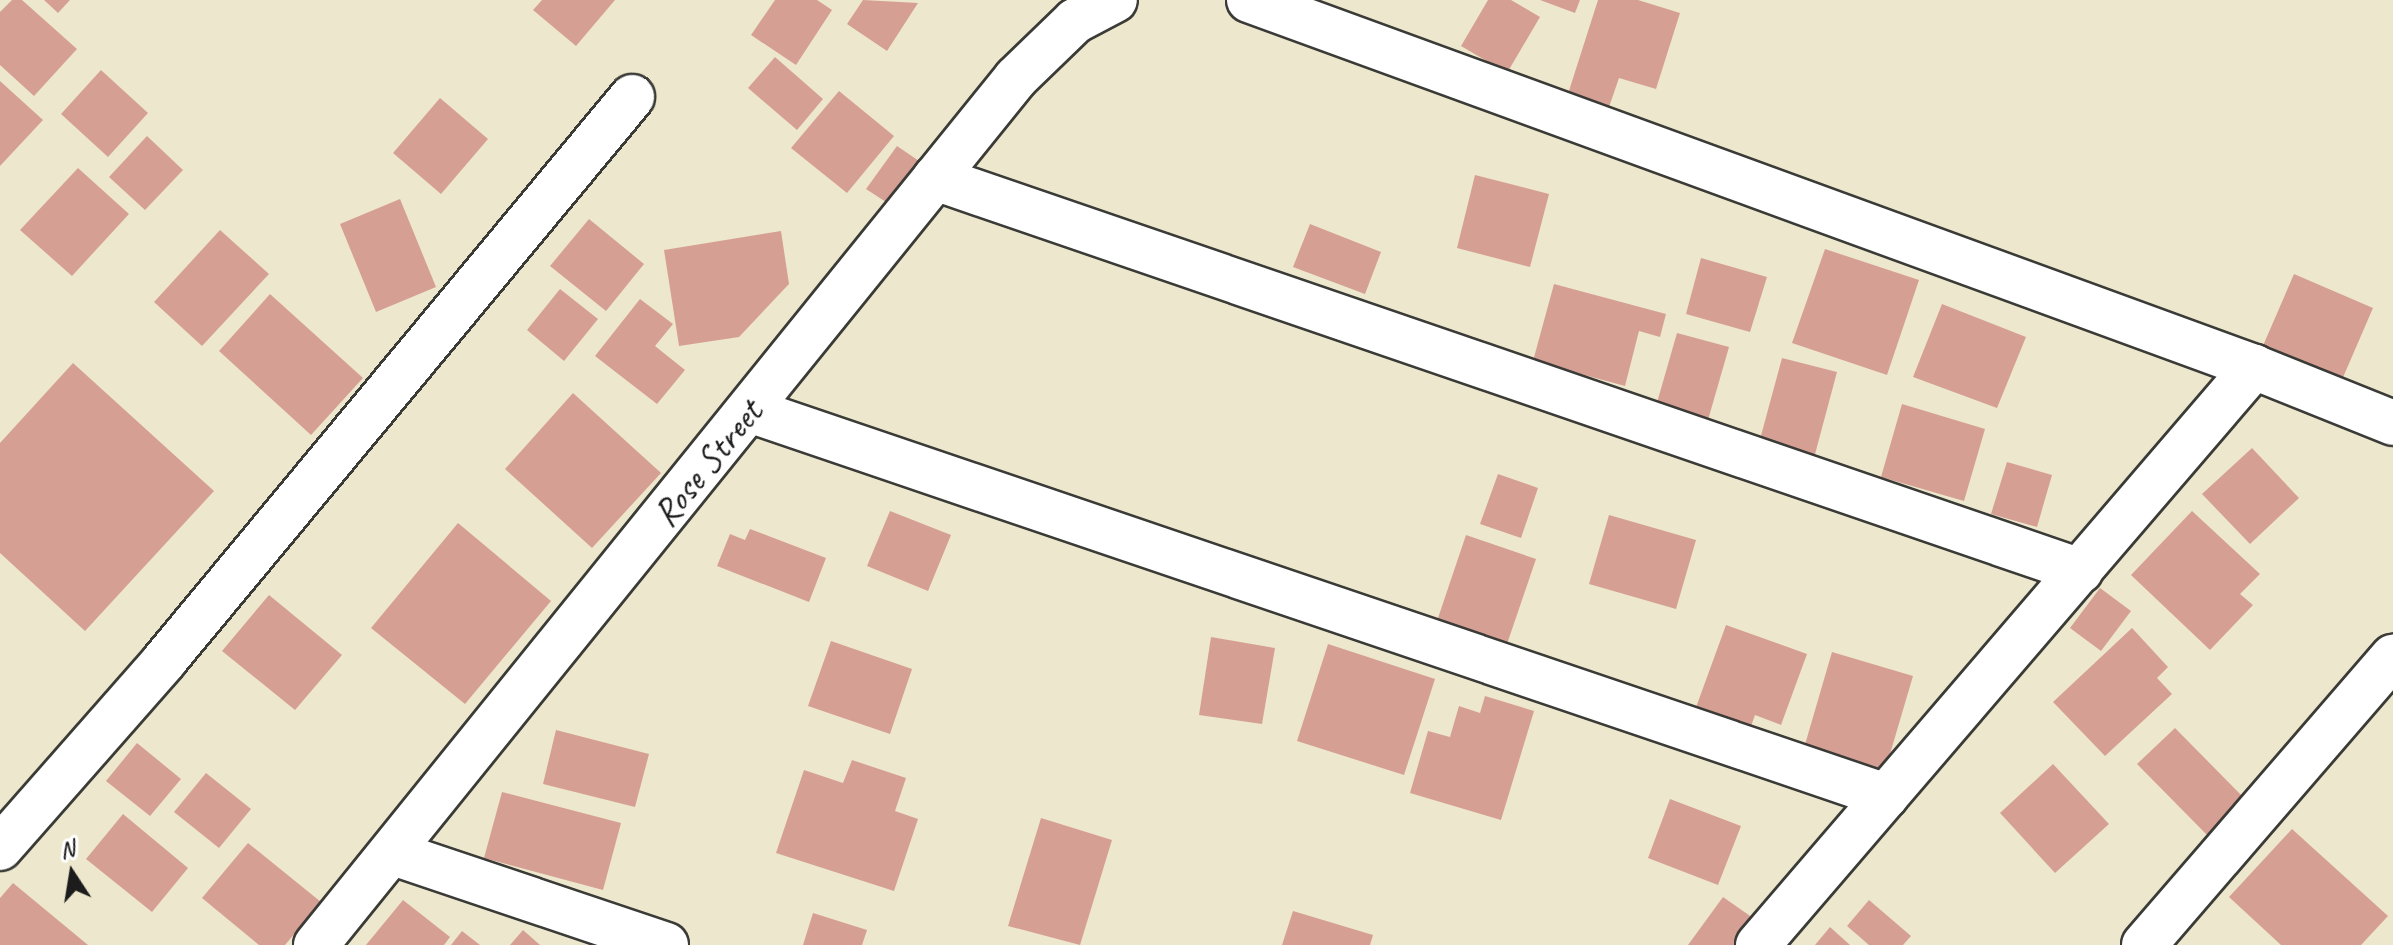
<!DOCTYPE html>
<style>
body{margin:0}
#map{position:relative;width:2393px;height:945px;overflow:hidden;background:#ede8cd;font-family:Caveat,sans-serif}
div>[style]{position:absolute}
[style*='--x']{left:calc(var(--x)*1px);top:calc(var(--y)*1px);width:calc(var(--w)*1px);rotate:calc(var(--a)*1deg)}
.building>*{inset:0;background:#d69f94}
.roads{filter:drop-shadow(2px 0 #3b3b37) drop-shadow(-2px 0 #3b3b37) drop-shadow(0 2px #3b3b37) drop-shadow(0 -2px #3b3b37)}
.minor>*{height:44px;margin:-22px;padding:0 22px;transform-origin:22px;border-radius:22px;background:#fff}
span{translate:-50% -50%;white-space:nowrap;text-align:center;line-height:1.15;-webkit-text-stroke:8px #fff;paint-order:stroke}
.street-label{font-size:38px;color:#1c1c1c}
.north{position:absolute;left:32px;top:833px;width:80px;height:80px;-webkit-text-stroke:6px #fff;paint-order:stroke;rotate:348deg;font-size:22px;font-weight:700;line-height:32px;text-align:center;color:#1c1c1c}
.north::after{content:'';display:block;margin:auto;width:28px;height:36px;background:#1c1c1c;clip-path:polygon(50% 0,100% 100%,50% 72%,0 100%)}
</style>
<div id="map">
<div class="building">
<i style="clip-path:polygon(12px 0,22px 0,77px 49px,34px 96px,0 65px,0 12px)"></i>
<i style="clip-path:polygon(44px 0,70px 0,58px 13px)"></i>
<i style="clip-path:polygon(542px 0,615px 0,576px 46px,533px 10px)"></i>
<i style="clip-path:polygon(775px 0,817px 0,832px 10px,796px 65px,751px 35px)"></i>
<i style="clip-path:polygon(863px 0,918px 3px,887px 51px,847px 24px)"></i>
<i style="clip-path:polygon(1488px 0,1511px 0,1540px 17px,1507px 73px,1461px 46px)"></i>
<i style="clip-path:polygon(1540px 0,1580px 0,1575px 13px)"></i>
<i style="clip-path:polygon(1598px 0,1638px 0,1680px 13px,1656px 89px,1619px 78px,1608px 110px,1567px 97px)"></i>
<i style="clip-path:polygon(775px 57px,823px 99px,797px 130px,748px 88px)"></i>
<i style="clip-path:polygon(101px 70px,148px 113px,108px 157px,61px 114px)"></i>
<i style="clip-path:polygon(0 81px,43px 120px,0 166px)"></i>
<i style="clip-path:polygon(839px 91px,894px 136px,847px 193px,791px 148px)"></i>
<i style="clip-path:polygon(440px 98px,488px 139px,441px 194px,393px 153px)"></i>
<i style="clip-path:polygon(147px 136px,183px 170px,145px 210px,109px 177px)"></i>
<i style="clip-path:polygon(897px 146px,922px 163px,892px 206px,866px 189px)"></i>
<i style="clip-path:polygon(78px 168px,129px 214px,72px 276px,20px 230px)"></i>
<i style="clip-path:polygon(1475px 175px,1549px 194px,1530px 267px,1457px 248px)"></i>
<i style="clip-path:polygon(400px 199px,436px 287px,376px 312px,340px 224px)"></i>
<i style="clip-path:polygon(589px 219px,644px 264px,606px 311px,550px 266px)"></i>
<i style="clip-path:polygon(1310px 224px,1381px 252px,1365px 294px,1293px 267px)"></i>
<i style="clip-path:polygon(220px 230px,269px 274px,202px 346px,154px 302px)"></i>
<i style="clip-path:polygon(781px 231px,789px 284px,739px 337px,679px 346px,664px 250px)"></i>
<i style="clip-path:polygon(1825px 249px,1919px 280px,1887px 375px,1792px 343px)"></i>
<i style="clip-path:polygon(1701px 258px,1767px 277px,1750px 332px,1686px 314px)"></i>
<i style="clip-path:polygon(2294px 274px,2373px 308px,2341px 382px,2262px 348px)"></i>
<i style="clip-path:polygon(1554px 284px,1666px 314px,1660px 337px,1639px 331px,1625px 386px,1533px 361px)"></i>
<i style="clip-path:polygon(560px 289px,598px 319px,564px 361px,527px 330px)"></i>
<i style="clip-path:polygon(270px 294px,363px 378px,311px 435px,219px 351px)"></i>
<i style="clip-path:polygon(640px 299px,673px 324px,655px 346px,685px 370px,657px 404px,595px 356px)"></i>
<i style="clip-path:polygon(1942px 304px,2026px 337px,1997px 408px,1913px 377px)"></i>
<i style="clip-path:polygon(1677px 333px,1729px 347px,1708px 420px,1656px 406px)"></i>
<i style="clip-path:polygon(1782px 358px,1837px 372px,1814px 458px,1759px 443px)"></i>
<i style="clip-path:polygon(73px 363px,214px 491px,85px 631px,0 553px,0 443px)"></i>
<i style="clip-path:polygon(573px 393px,661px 473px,592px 548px,505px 469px)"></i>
<i style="clip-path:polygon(1902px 404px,1985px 429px,1964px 501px,1881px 477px)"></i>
<i style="clip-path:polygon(2252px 448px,2299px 498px,2250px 544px,2202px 494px)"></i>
<i style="clip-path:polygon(2007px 462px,2052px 475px,2037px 527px,1991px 514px)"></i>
<i style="clip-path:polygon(1498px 474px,1538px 488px,1521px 538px,1480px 524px)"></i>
<i style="clip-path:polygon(890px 511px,951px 535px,928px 591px,867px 566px)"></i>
<i style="clip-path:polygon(2192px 511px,2260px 574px,2240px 594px,2253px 605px,2210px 650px,2131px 575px)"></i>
<i style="clip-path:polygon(1609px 515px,1696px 540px,1676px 609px,1589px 584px)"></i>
<i style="clip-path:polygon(458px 523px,551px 601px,465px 704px,371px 628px)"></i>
<i style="clip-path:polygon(750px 529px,826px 558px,809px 602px,717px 566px,730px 534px,745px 540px)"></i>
<i style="clip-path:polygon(1466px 535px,1536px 559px,1507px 644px,1437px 621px)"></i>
<i style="clip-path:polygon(2100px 588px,2131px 611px,2101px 651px,2070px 628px)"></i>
<i style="clip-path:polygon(269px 595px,342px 655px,295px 710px,222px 651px)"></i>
<i style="clip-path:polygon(1726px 625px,1807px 654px,1781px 725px,1755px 715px,1750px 729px,1695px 710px)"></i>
<i style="clip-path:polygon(2132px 628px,2168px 667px,2157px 678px,2172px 694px,2105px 756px,2053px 702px)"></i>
<i style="clip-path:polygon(1211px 637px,1275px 648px,1262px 724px,1199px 715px)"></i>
<i style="clip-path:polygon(831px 641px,912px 669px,890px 734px,808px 706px)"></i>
<i style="clip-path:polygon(1328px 644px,1435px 679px,1404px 775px,1297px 741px)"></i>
<i style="clip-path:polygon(1832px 652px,1913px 676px,1885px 771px,1804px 748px)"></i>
<i style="clip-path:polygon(1485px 696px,1534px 711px,1501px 820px,1410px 793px,1428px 731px,1450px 737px,1459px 706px,1480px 713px)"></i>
<i style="clip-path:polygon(2175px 728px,2246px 800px,2208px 836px,2137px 764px)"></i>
<i style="clip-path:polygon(556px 730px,649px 754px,635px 807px,543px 784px)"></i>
<i style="clip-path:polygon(137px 743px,181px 779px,150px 816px,106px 781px)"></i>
<i style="clip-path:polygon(852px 760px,906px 778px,895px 811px,918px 819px,894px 891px,776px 853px,804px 770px,843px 783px)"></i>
<i style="clip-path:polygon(2053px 764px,2109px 824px,2055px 873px,2000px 813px)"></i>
<i style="clip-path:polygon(206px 773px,251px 809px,219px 848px,174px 812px)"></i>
<i style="clip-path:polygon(502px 792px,621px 823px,603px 890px,484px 858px)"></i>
<i style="clip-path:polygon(1670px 799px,1741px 826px,1718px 885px,1648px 858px)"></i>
<i style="clip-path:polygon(123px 814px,188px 868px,152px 912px,86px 859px)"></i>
<i style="clip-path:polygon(1041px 818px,1112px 840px,1080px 945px,1008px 926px)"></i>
<i style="clip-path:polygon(2292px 829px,2388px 916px,2361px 945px,2281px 945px,2229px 897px)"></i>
<i style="clip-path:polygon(248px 843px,321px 902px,285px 945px,259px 945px,202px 898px)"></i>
<i style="clip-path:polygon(13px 883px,88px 945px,0 945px,0 898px)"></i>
<i style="clip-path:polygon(1723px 897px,1753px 918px,1734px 945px,1688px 945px)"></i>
<i style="clip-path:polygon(403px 900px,450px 937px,444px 945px,366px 945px)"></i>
<i style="clip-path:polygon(1869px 900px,1911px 936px,1903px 945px,1869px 945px,1847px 926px)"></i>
<i style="clip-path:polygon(1293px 911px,1373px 935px,1370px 945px,1282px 945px)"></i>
<i style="clip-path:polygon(813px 913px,867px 930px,862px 945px,803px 945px)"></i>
<i style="clip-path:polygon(1830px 927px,1850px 945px,1815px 945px)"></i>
<i style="clip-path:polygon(523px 930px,540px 945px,510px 945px)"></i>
<i style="clip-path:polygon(462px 931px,480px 945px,451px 945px)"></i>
</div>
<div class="roads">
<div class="minor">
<i style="--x:1249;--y:0;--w:1070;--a:20.06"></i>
<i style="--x:2254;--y:367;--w:150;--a:21.9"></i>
<i style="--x:935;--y:178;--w:1211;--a:18.94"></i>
<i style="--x:749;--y:410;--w:1201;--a:18.75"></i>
<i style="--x:0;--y:848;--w:249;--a:-48.7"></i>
<i style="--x:164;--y:661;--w:733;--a:-50.31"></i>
<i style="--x:393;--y:853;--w:288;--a:18.6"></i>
<i style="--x:316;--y:945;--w:1114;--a:-51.08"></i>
<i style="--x:1016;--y:78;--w:82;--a:-44"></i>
<i style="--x:1075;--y:21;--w:45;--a:-27.7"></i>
<i style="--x:1758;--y:945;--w:762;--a:-49.37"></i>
<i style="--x:2144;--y:945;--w:381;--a:-49.2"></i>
</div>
</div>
<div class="street-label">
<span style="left:707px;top:463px;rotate:-51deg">Rose Street</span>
</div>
<div class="north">N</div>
</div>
